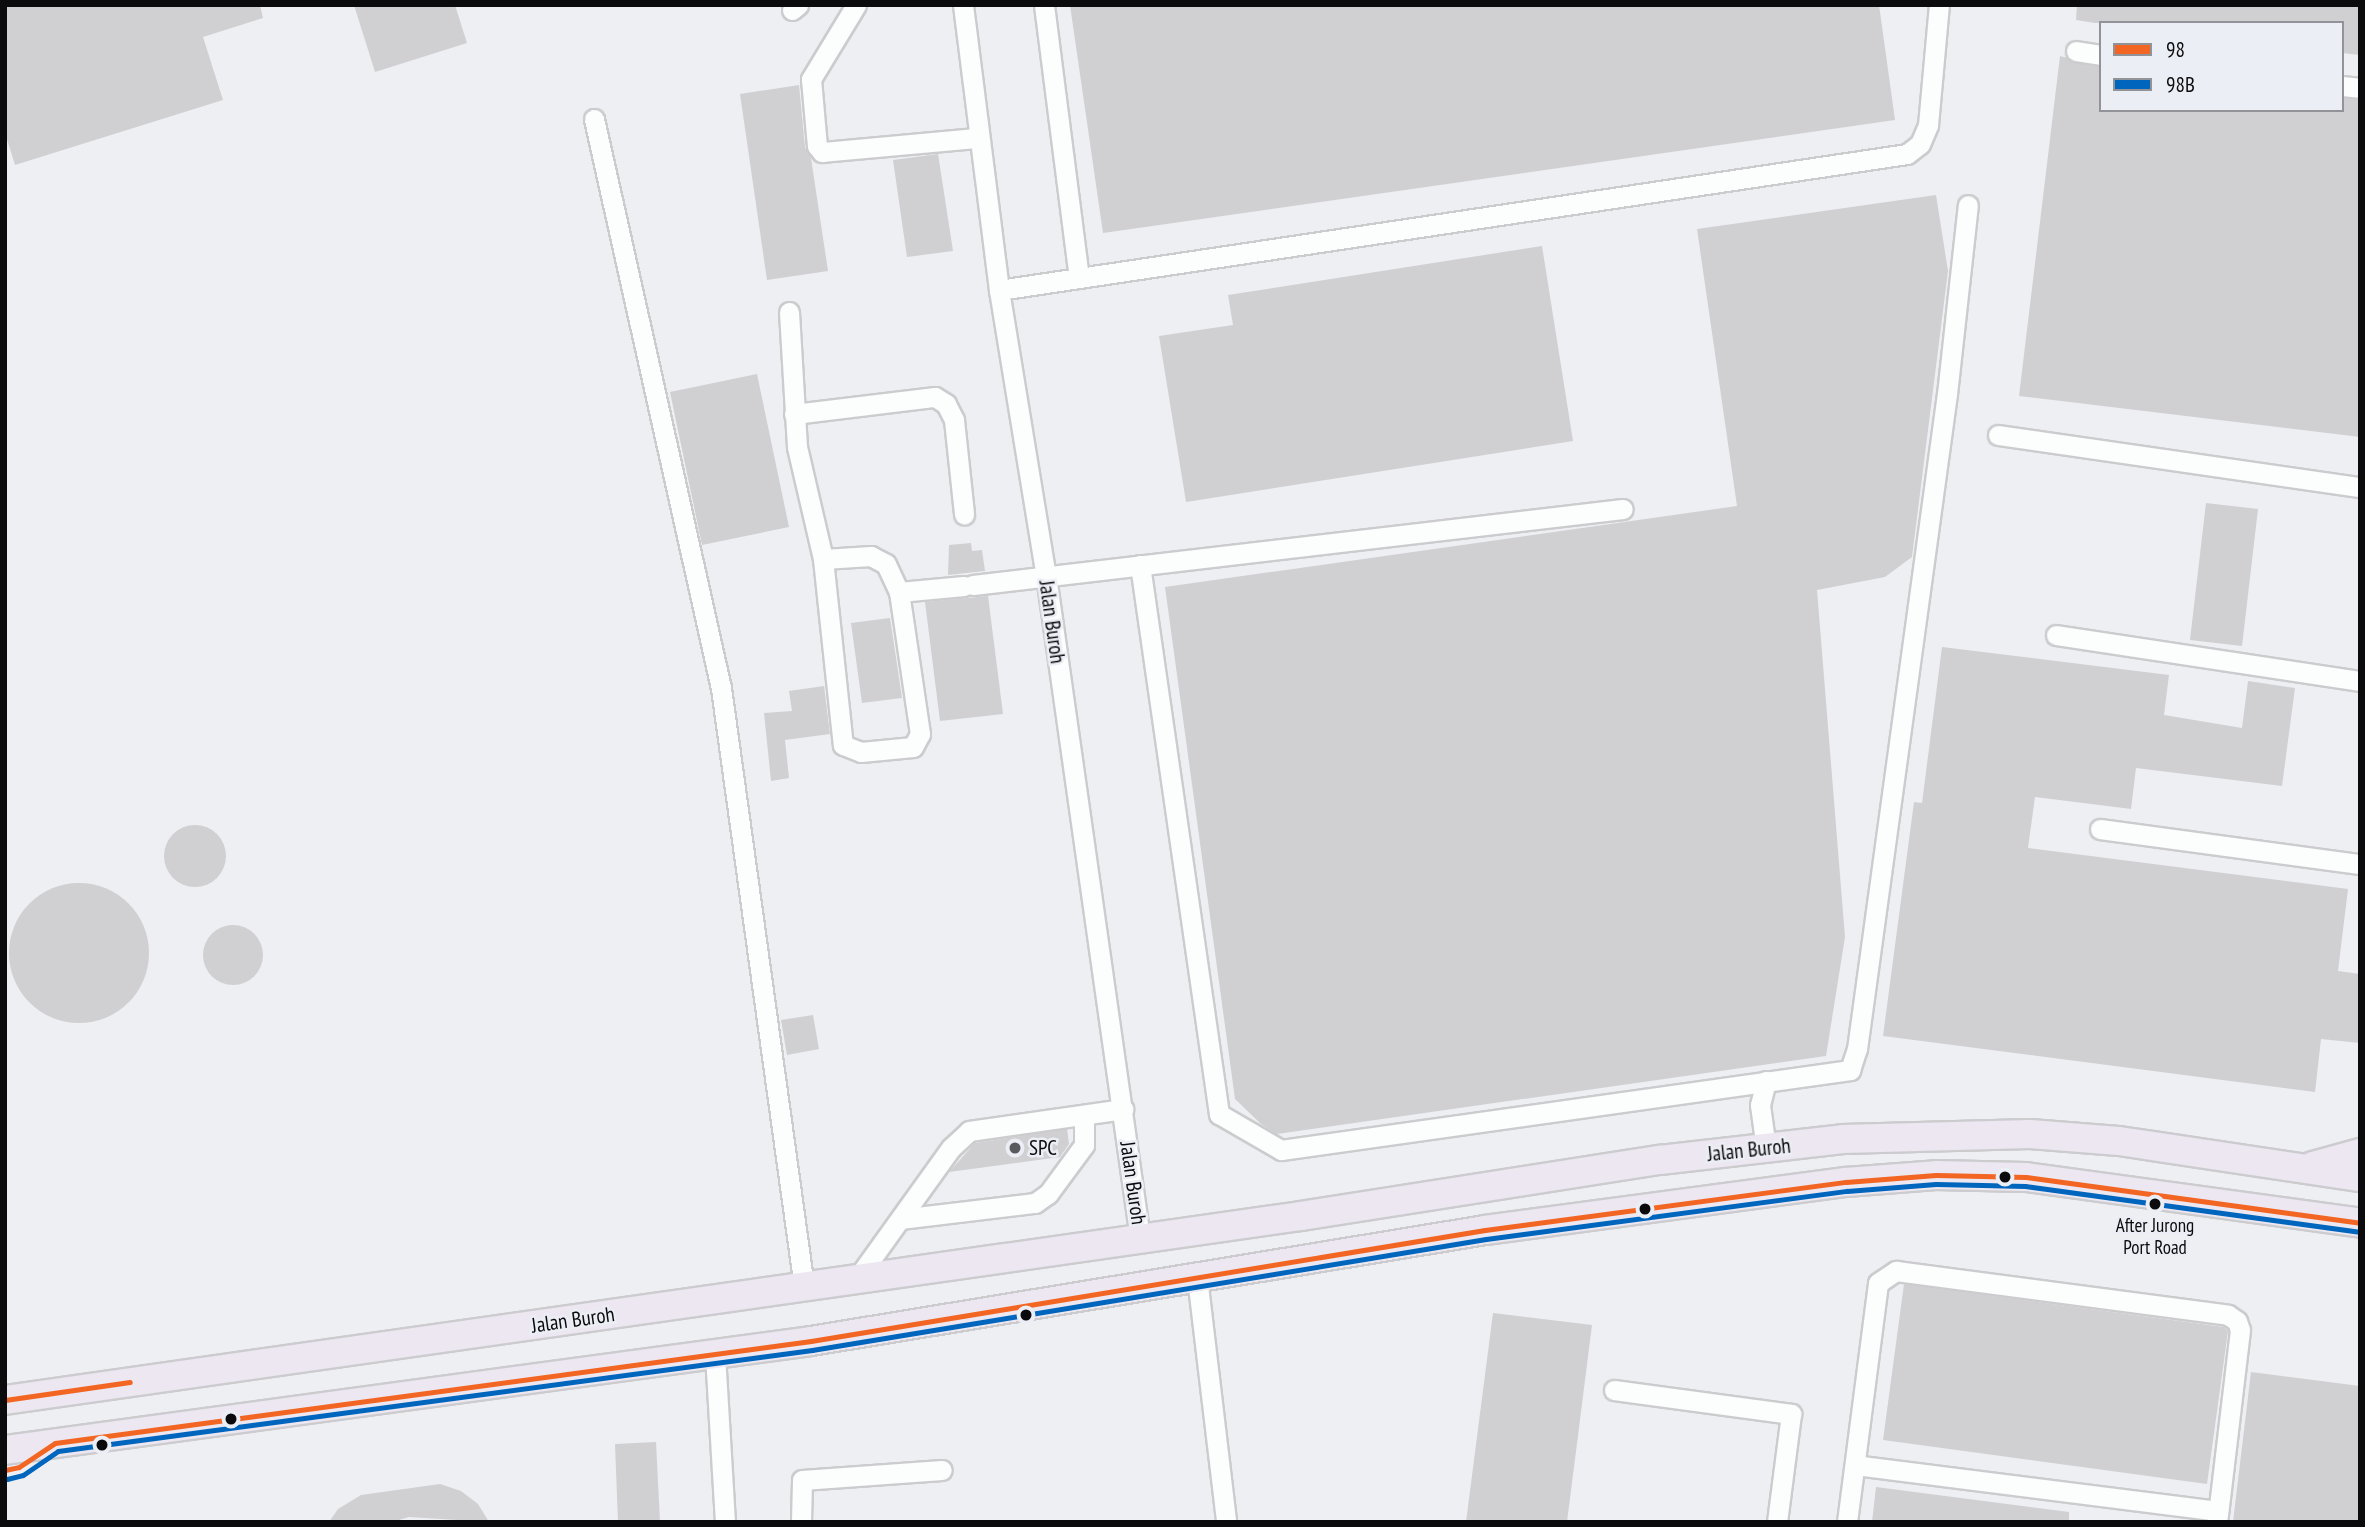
<!DOCTYPE html>
<style>
body{margin:0}
#map{position:relative;width:2365px;height:1527px;overflow:hidden;background:#eeeff3;font-family:"PT Sans Narrow",sans-serif}
div>[style]{position:absolute}
[style*='--x']{left:calc(var(--x)*1px);top:calc(var(--y)*1px);width:calc(var(--w)*1px);rotate:calc(var(--a)*1deg)}
.building>*{inset:0;background:#d0d0d3}
.round{border-radius:50%}
.roads{filter:drop-shadow(2px 0 #cccccf) drop-shadow(-2px 0 #cccccf) drop-shadow(0 2px #cccccf) drop-shadow(0 -2px #cccccf)}
.minor>*{height:19px;margin:-9.5px;padding:0 9.5px;transform-origin:9.5px;border-radius:9.5px;background:#fcfdfd}
.highway>*{height:28px;margin:-14px;padding:0 14px;transform-origin:14px;border-radius:14px;background:#ece7f0}
.bus-1>*{height:5px;margin:-2.5px;padding:0 2.5px;transform-origin:2.5px;border-radius:2.5px;background:#f26522}
.bus-2>*{height:5px;margin:-2.5px;padding:0 2.5px;transform-origin:2.5px;border-radius:2.5px;background:#0065bd}
.dots>*{width:19px;height:19px;translate:-50% -50%;box-sizing:border-box;border:4px solid #eceef5;border-radius:50%}
span{translate:-50% -50%;white-space:nowrap;text-align:center;line-height:1.15;-webkit-text-stroke:5px #eceef5;paint-order:stroke}
.bus-label{font-size:19px;color:#0b0b0d}
.street-label{font-size:21px;color:#0b0b0d}
.poi-label{font-size:21px;color:#0b0b0d}
.left{translate:0 -50%;text-align:left}
.frame{position:absolute;inset:0;border:7px solid #0b0b0d;pointer-events:none}
.legend{position:absolute;left:2099px;top:21px;width:245px;height:91px;box-sizing:border-box;background:#eceef5;border:2px solid #929398;margin:0;padding:9px 12px;list-style:none;font-size:21px;color:#0b0b0d}
.legend li{display:flex;align-items:center;gap:14px;height:35px}
.legend b{width:35px;border:2px solid #929398}
</style>
<div id="map">
<div class="building">
<i style="clip-path:polygon(5px 5px,260px 5px,263px 18px,203px 37px,223px 100px,15px 165px,5px 133px)"></i>
<i style="clip-path:polygon(354px 5px,455px 5px,467px 43px,375px 72px)"></i>
<i style="clip-path:polygon(1070px 5px,1879px 5px,1895px 120px,1103px 233px)"></i>
<i style="clip-path:polygon(2077px 5px,2360px 5px,2360px 55px,2342px 53px,2342px 23px,2095px 23px,2076px 20px)"></i>
<i style="clip-path:polygon(2060px 56px,2101px 67px,2101px 110px,2342px 110px,2342px 98px,2360px 100px,2360px 437px,2019px 396px)"></i>
<i style="clip-path:polygon(799px 85px,805px 147px,811px 158px,828px 271px,767px 280px,740px 94px)"></i>
<i style="clip-path:polygon(938px 154px,953px 251px,907px 257px,893px 160px)"></i>
<i style="clip-path:polygon(1936px 195px,1948px 271px,1912px 557px,1885px 577px,1817px 590px,1845px 937px,1826px 1056px,1277px 1134px,1261px 1124px,1235px 1099px,1165px 587px,1737px 506px,1697px 229px)"></i>
<i style="clip-path:polygon(1542px 246px,1573px 441px,1186px 502px,1159px 336px,1233px 325px,1228px 295px)"></i>
<i style="clip-path:polygon(757px 374px,789px 527px,702px 545px,670px 392px)"></i>
<i style="clip-path:polygon(2206px 503px,2258px 509px,2242px 646px,2190px 640px)"></i>
<i style="clip-path:polygon(971px 543px,972px 551px,982px 550px,985px 571px,948px 575px,949px 545px)"></i>
<i style="clip-path:polygon(988px 596px,1003px 714px,940px 721px,925px 602px)"></i>
<i style="clip-path:polygon(890px 618px,902px 698px,862px 703px,851px 623px)"></i>
<i style="clip-path:polygon(1942px 647px,2169px 675px,2164px 715px,2242px 728px,2248px 681px,2295px 688px,2282px 786px,2136px 768px,2131px 809px,2035px 797px,2028px 848px,2348px 889px,2338px 971px,2360px 974px,2360px 1043px,2321px 1039px,2315px 1092px,1883px 1036px,1914px 802px,1922px 803px)"></i>
<i style="clip-path:polygon(824px 686px,830px 734px,785px 740px,789px 778px,771px 781px,764px 713px,792px 711px,789px 691px)"></i>
<i class="round" style="left:164px;top:825px;width:62px;height:62px"></i>
<i class="round" style="left:9px;top:883px;width:140px;height:140px"></i>
<i class="round" style="left:203px;top:925px;width:60px;height:60px"></i>
<i style="clip-path:polygon(813px 1015px,819px 1049px,787px 1055px,781px 1020px)"></i>
<i style="clip-path:polygon(1067px 1129px,1069px 1144px,1060px 1157px,949px 1172px,975px 1143px)"></i>
<i style="clip-path:polygon(1904px 1284px,2224px 1327px,2228px 1331px,2207px 1484px,1883px 1440px)"></i>
<i style="clip-path:polygon(1493px 1313px,1592px 1325px,1567px 1522px,1466px 1522px)"></i>
<i style="clip-path:polygon(2251px 1372px,2360px 1386px,2358px 1522px,2233px 1522px)"></i>
<i style="clip-path:polygon(656px 1442px,660px 1522px,618px 1522px,615px 1444px)"></i>
<i style="clip-path:polygon(440px 1484px,461px 1491px,478px 1504px,489px 1522px,409px 1517px,392px 1522px,329px 1522px,338px 1509px,361px 1495px)"></i>
<i style="clip-path:polygon(1876px 1487px,2069px 1512px,2069px 1522px,1872px 1522px)"></i>
</div>
<div class="roads">
<div class="minor">
<i style="--x:856;--y:5;--w:87;--a:121.3"></i>
<i style="--x:811;--y:79;--w:67;--a:84.9"></i>
<i style="--x:817;--y:146;--w:8;--a:50"></i>
<i style="--x:822;--y:152;--w:156;--a:-5.2"></i>
<i style="--x:963;--y:5;--w:287;--a:82.8"></i>
<i style="--x:999;--y:290;--w:290;--a:80.7"></i>
<i style="--x:1046;--y:576;--w:669;--a:81.92"></i>
<i style="--x:1044;--y:5;--w:275;--a:82.7"></i>
<i style="--x:792;--y:10;--w:8;--a:-40"></i>
<i style="--x:2076;--y:51;--w:25;--a:9"></i>
<i style="--x:2342;--y:86;--w:18;--a:6"></i>
<i style="--x:594;--y:119;--w:583;--a:77.42"></i>
<i style="--x:721;--y:688;--w:605;--a:82.11"></i>
<i style="--x:999;--y:290;--w:918;--a:-8.52"></i>
<i style="--x:1907;--y:154;--w:16;--a:-38"></i>
<i style="--x:1920;--y:144;--w:21;--a:-67"></i>
<i style="--x:1928;--y:125;--w:121;--a:-84.8"></i>
<i style="--x:789;--y:312;--w:135;--a:86.6"></i>
<i style="--x:797;--y:447;--w:115;--a:76.9"></i>
<i style="--x:823;--y:559;--w:187;--a:83.9"></i>
<i style="--x:843;--y:745;--w:19;--a:21"></i>
<i style="--x:861;--y:752;--w:52;--a:-5.5"></i>
<i style="--x:913;--y:747;--w:15;--a:-62"></i>
<i style="--x:920;--y:734;--w:144;--a:-98.4"></i>
<i style="--x:899;--y:592;--w:31;--a:-115"></i>
<i style="--x:886;--y:564;--w:17;--a:-152"></i>
<i style="--x:871;--y:556;--w:48;--a:176.4"></i>
<i style="--x:794;--y:414;--w:142;--a:-6.9"></i>
<i style="--x:935;--y:397;--w:13;--a:32"></i>
<i style="--x:946;--y:404;--w:18;--a:63"></i>
<i style="--x:954;--y:420;--w:95;--a:83.9"></i>
<i style="--x:1998;--y:435;--w:366;--a:8.2"></i>
<i style="--x:1140;--y:565;--w:555;--a:81.81"></i>
<i style="--x:1219;--y:1114;--w:72;--a:30.1"></i>
<i style="--x:1281;--y:1150;--w:575;--a:-8"></i>
<i style="--x:1850;--y:1070;--w:22;--a:-72"></i>
<i style="--x:1857;--y:1049;--w:661;--a:-82.18"></i>
<i style="--x:1947;--y:394;--w:190;--a:-83.7"></i>
<i style="--x:973;--y:585;--w:654;--a:-6.67"></i>
<i style="--x:899;--y:592;--w:65;--a:-5.3"></i>
<i style="--x:2056;--y:635;--w:307;--a:8.6"></i>
<i style="--x:2100;--y:829;--w:262;--a:7.7"></i>
<i style="--x:1766;--y:1081;--w:25;--a:104"></i>
<i style="--x:1760;--y:1105;--w:43;--a:82.1"></i>
<i style="--x:900;--y:1219;--w:136;--a:-6.8"></i>
<i style="--x:1035;--y:1203;--w:16;--a:-35"></i>
<i style="--x:1048;--y:1194;--w:61;--a:-53.7"></i>
<i style="--x:1084;--y:1145;--w:30;--a:-90"></i>
<i style="--x:1197;--y:1277;--w:247;--a:83.2"></i>
<i style="--x:856;--y:1280;--w:163;--a:-54.3"></i>
<i style="--x:951;--y:1148;--w:25;--a:-43"></i>
<i style="--x:969;--y:1131;--w:156;--a:-8.1"></i>
<i style="--x:715;--y:1354;--w:168;--a:86.6"></i>
<i style="--x:1614;--y:1390;--w:179;--a:7.7"></i>
<i style="--x:1791;--y:1414;--w:109;--a:97.4"></i>
<i style="--x:1855;--y:1465;--w:366;--a:7.2"></i>
<i style="--x:801;--y:1522;--w:42;--a:-88.6"></i>
<i style="--x:802;--y:1480;--w:140;--a:-4.1"></i>
<i style="--x:1847;--y:1522;--w:241;--a:-82.6"></i>
<i style="--x:1878;--y:1283;--w:22;--a:-34"></i>
<i style="--x:1896;--y:1271;--w:335;--a:7.5"></i>
<i style="--x:2228;--y:1315;--w:11;--a:34"></i>
<i style="--x:2237;--y:1321;--w:9;--a:72"></i>
<i style="--x:2240;--y:1330;--w:193;--a:96.8"></i>
</div>
<div class="highway">
<i style="--x:2313;--y:1166;--w:49;--a:-15.5"></i>
<i style="--x:5;--y:1400;--w:1309;--a:-8.08"></i>
<i style="--x:1301;--y:1216;--w:363;--a:-8.9"></i>
<i style="--x:1660;--y:1160;--w:184;--a:-6.5"></i>
<i style="--x:1843;--y:1139;--w:187;--a:-1.5"></i>
<i style="--x:2030;--y:1134;--w:89;--a:4.5"></i>
<i style="--x:2119;--y:1141;--w:244;--a:8.5"></i>
<i style="--x:5;--y:1450;--w:813;--a:-7.7"></i>
<i style="--x:811;--y:1341;--w:683;--a:-9.35"></i>
<i style="--x:1485;--y:1230;--w:364;--a:-7.6"></i>
<i style="--x:1846;--y:1182;--w:90;--a:-4.4"></i>
<i style="--x:1936;--y:1175;--w:90;--a:1.3"></i>
<i style="--x:2026;--y:1177;--w:337;--a:7.8"></i>
</div>
</div>
<div class="bus-1">
<i style="--x:5;--y:1400;--w:126;--a:-8.2"></i>
<i style="--x:5;--y:1470;--w:14;--a:-12"></i>
<i style="--x:19;--y:1467;--w:43;--a:-33.7"></i>
<i style="--x:55;--y:1443;--w:763;--a:-7.68"></i>
<i style="--x:811;--y:1341;--w:683;--a:-9.35"></i>
<i style="--x:1485;--y:1230;--w:364;--a:-7.6"></i>
<i style="--x:1846;--y:1182;--w:90;--a:-4.4"></i>
<i style="--x:1936;--y:1175;--w:90;--a:1.3"></i>
<i style="--x:2026;--y:1177;--w:337;--a:7.8"></i>
</div>
<div class="bus-2">
<i style="--x:7;--y:1479;--w:16;--a:-14"></i>
<i style="--x:23;--y:1475;--w:42;--a:-34.4"></i>
<i style="--x:58;--y:1451;--w:761;--a:-7.63"></i>
<i style="--x:812;--y:1350;--w:683;--a:-9.35"></i>
<i style="--x:1486;--y:1239;--w:364;--a:-7.6"></i>
<i style="--x:1847;--y:1191;--w:89;--a:-4.5"></i>
<i style="--x:1936;--y:1184;--w:89;--a:1.3"></i>
<i style="--x:2025;--y:1186;--w:337;--a:7.8"></i>
</div>
<div class="dots">
<i style="left:1015px;top:1148px;background:#5a5b5e"></i>
<i style="left:2005px;top:1177px;background:#0b0b0d"></i>
<i style="left:2155px;top:1204px;background:#0b0b0d"></i>
<i style="left:1645px;top:1209px;background:#0b0b0d"></i>
<i style="left:1026px;top:1315px;background:#0b0b0d"></i>
<i style="left:231px;top:1419px;background:#0b0b0d"></i>
<i style="left:102px;top:1445px;background:#0b0b0d"></i>
</div>
<div class="bus-label">
<span style="left:2155px;top:1237px">After Jurong<br>Port Road</span>
</div>
<div class="street-label">
<span style="left:1052px;top:622px;rotate:82deg">Jalan Buroh</span>
<span style="left:1749px;top:1150px;rotate:-6deg">Jalan Buroh</span>
<span style="left:1133px;top:1183px;rotate:82deg">Jalan Buroh</span>
<span style="left:573px;top:1320px;rotate:-8deg">Jalan Buroh</span>
</div>
<div class="poi-label">
<span class="left" style="left:1029px;top:1148px">SPC</span>
</div>
<div class="frame"></div>
<ul class="legend">
<li><b style="height:9px;background:#f26522"></b>98</li>
<li><b style="height:9px;background:#0065bd"></b>98B</li>
</ul>
</div>
